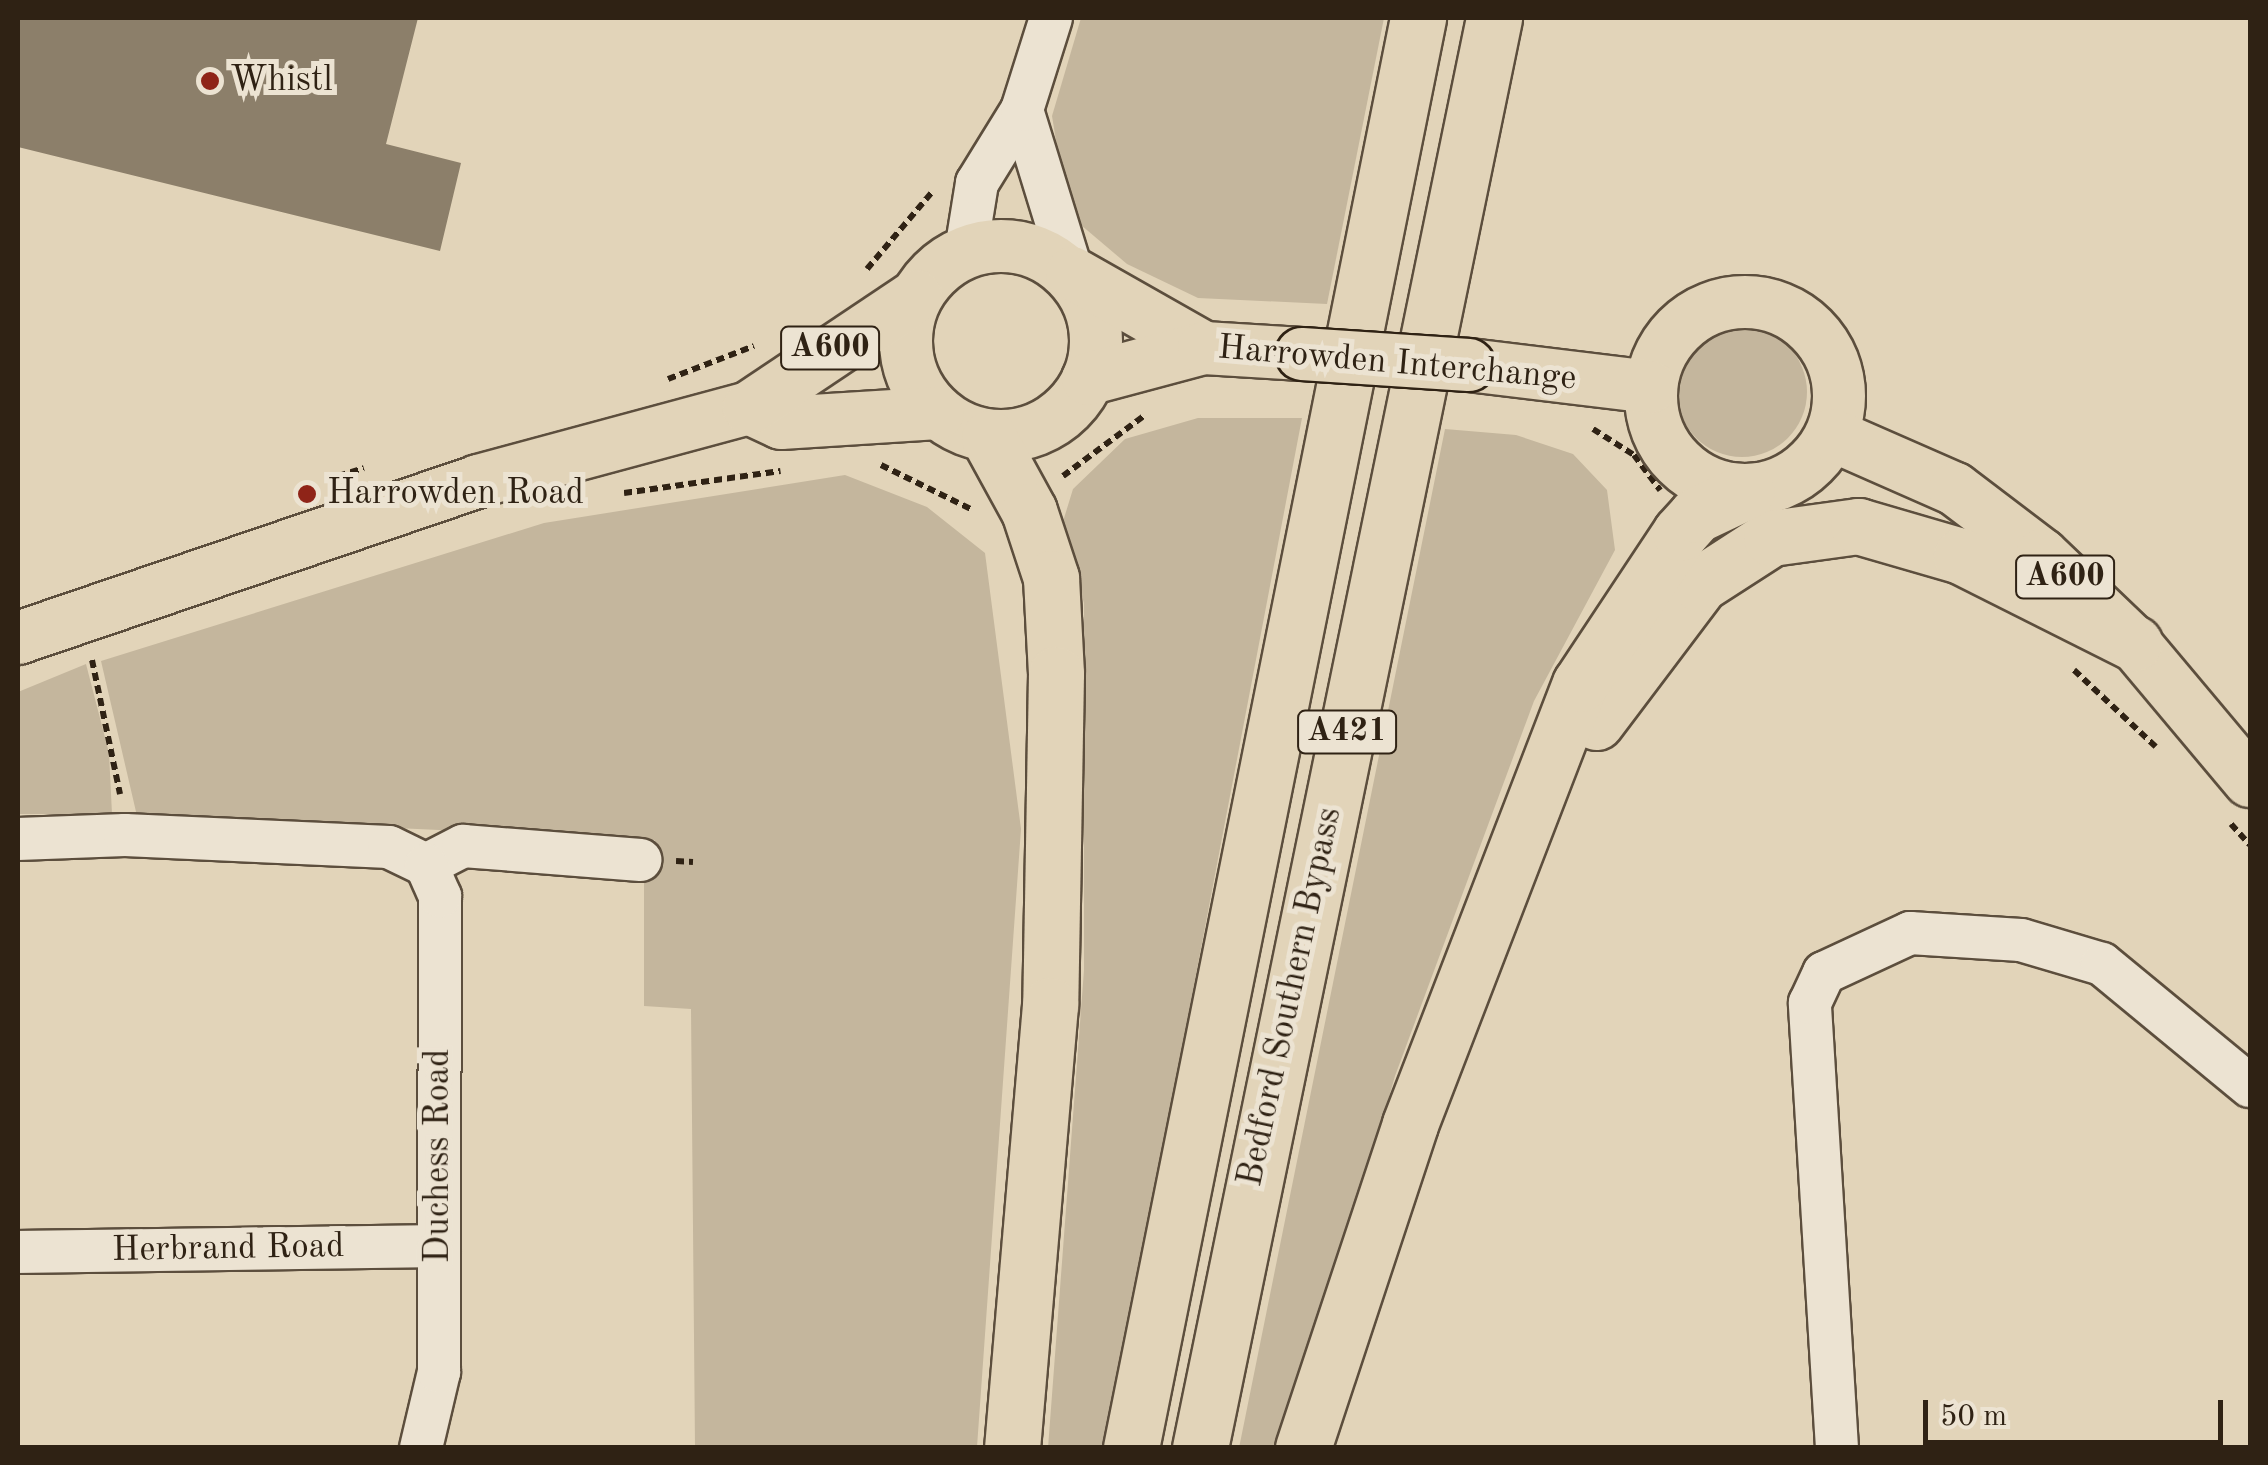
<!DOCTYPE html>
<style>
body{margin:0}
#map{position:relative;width:2268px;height:1465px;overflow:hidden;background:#e2d4b9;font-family:"Old Standard TT",serif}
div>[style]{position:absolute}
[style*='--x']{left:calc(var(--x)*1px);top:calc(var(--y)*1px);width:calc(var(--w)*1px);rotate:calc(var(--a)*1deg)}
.green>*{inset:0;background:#c4b69d}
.round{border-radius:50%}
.building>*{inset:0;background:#8c7f6a}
.path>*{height:6px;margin-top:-3px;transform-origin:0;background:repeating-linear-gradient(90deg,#2f2214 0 8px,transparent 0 13px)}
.roads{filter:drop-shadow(2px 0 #5c4e3d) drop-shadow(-2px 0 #5c4e3d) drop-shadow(0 2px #5c4e3d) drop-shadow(0 -2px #5c4e3d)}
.minor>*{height:42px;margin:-21px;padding:0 21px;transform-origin:21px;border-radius:21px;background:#ece3d2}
.major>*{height:52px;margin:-26px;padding:0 26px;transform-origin:26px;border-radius:26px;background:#e2d4b9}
.major>.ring{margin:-26px;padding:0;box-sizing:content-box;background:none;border:52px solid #e2d4b9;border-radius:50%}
.highway>*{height:55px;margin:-27.5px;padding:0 27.5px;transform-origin:27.5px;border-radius:27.5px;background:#e2d4b9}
.bridges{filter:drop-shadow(2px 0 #2f2214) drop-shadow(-2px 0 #2f2214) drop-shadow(0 2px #2f2214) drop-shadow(0 -2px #2f2214)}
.major-bridge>*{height:52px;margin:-26px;padding:0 26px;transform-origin:26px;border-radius:26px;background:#e2d4b9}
.dots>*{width:28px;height:28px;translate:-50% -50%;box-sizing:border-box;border:5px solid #ece3d2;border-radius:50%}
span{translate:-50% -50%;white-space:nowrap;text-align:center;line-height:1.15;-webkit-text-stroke:10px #ece3d2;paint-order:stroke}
.shield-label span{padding:2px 8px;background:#ece3d2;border:2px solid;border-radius:8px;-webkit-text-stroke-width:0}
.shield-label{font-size:32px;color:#2f2214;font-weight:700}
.poi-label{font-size:35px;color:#2f2214}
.left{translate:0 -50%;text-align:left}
.street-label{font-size:35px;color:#2f2214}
.frame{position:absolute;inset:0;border:20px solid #2f2214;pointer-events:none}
.scale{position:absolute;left:1923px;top:1400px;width:300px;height:45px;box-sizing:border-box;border:5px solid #2f2214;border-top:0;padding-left:12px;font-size:30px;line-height:35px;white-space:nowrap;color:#2f2214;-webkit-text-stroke:8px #ece3d2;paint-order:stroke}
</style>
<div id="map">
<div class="green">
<i style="clip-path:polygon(1081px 18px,1384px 18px,1327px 304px,1198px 298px,1127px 264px,1068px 214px,1052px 116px)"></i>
<i class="round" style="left:1677px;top:327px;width:130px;height:130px"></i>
<i style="clip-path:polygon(1198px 418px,1302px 418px,1106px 1447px,1048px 1448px,1084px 970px,1084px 603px,1061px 528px,1073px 489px,1125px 439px)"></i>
<i style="clip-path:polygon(1445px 429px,1516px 435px,1573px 454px,1607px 490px,1615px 550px,1534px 701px,1395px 1076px,1288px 1447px,1239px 1448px)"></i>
<i style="clip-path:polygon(845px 475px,927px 507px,985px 553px,1021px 829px,977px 1447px,695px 1447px,691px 1009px,644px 1006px,644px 874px,656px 872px,655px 840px,137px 816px,101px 661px,544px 523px)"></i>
<i style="clip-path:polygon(86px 664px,109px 753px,112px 814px,18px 814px,18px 692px)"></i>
</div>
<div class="building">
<i style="clip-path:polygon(18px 18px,418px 18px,386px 144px,461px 163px,440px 251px,18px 147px)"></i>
</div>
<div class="path">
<i style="--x:867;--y:269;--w:102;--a:-49.8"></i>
<i style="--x:668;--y:379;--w:92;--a:-21"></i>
<i style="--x:1593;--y:429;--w:49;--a:32.4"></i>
<i style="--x:1634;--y:455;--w:44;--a:53.4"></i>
<i style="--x:881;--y:465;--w:102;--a:26.1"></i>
<i style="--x:338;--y:476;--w:27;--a:-17"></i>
<i style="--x:1063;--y:476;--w:102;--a:-36.6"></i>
<i style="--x:624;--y:493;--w:158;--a:-8"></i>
<i style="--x:92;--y:660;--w:137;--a:78.2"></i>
<i style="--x:2074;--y:670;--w:112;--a:43.2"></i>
<i style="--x:2231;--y:824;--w:28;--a:48"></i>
<i style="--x:676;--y:861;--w:17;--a:3"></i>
</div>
<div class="roads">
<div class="minor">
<i style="--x:1022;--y:110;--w:170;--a:72.9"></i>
<i style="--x:966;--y:251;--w:69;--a:-80.8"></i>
<i style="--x:977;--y:183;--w:86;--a:-58.3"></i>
<i style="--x:1022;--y:110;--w:96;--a:-72.5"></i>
<i style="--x:18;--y:839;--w:107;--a:-2.1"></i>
<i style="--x:125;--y:835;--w:264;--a:2.6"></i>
<i style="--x:389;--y:847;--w:41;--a:25.9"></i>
<i style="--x:426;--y:865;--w:42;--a:-27.2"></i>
<i style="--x:463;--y:846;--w:178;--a:4.5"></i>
<i style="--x:18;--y:1252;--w:421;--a:-0.8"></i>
<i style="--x:421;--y:1448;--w:78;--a:-76.7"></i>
<i style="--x:439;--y:1372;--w:476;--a:-89.9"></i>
<i style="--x:440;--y:896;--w:34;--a:-114"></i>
<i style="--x:1837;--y:1448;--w:446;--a:-93.5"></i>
<i style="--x:1810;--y:1003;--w:33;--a:-65"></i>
<i style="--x:1824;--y:973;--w:95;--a:-24.9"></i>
<i style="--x:1910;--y:933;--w:111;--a:3.6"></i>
<i style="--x:2021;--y:940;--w:84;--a:16.5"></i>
<i style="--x:2102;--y:964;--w:192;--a:39.5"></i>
</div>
<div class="major">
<i class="ring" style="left:906px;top:246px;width:138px;height:138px"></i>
<i style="--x:1072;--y:273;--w:152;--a:29.6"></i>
<i class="ring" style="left:1651px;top:302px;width:136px;height:136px"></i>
<i style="--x:1469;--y:365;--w:182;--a:6.9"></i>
<i style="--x:1088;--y:379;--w:120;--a:-15"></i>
<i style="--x:1204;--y:348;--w:98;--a:3.5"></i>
<i style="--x:749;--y:408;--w:35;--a:25"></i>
<i style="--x:781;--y:423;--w:157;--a:-3.6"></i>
<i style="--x:1832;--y:435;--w:134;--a:23.7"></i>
<i style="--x:1955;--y:489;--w:109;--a:37.2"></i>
<i style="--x:2042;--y:555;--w:127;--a:43.7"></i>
<i style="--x:2134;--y:643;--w:180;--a:50"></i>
<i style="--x:18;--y:638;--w:486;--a:-18.8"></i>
<i style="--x:478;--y:481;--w:281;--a:-15.1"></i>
<i style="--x:749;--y:408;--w:201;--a:-33.8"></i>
</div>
<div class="highway">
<i style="--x:989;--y:438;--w:83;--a:61.3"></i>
<i style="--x:1029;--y:511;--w:71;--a:71.8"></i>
<i style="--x:1051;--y:578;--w:96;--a:87"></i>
<i style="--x:1056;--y:674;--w:331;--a:91"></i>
<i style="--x:1050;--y:1005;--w:445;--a:94.9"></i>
<i style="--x:1596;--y:722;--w:173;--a:-53"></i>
<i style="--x:1700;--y:584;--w:85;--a:-32.9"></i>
<i style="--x:1771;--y:538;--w:88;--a:-7.9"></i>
<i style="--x:1858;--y:526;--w:107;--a:16.2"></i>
<i style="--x:1961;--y:556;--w:194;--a:26.7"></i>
<i style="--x:1131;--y:1448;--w:1459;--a:-78.65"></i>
<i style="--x:1200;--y:1448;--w:1460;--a:-78.38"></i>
<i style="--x:1303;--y:1448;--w:341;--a:-71.7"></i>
<i style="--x:1410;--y:1124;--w:472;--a:-68.9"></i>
<i style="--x:1580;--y:684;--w:181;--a:-56.5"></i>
<i style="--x:1680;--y:533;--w:24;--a:-48"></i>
<i style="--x:1696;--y:515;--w:56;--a:-25.2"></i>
</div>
</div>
<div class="bridges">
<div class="major-bridge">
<i style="--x:1302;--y:354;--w:167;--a:3.8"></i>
</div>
</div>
<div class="dots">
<i style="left:210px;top:81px;background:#8f2418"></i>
<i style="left:307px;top:494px;background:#8f2418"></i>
</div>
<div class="shield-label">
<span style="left:830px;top:348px">A600</span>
<span style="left:2065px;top:577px">A600</span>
<span style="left:1347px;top:732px">A421</span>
</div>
<div class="poi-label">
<span class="left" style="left:230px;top:81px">Whistl</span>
<span class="left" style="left:327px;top:494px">Harrowden Road</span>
</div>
<div class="street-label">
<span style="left:1397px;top:364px;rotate:5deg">Harrowden Interchange</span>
<span style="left:1291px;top:997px;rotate:-78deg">Bedford Southern Bypass</span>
<span style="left:439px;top:1156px;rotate:-90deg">Duchess Road</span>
<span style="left:228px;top:1249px;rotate:-1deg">Herbrand Road</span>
</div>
<div class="frame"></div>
<div class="scale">50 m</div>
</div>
